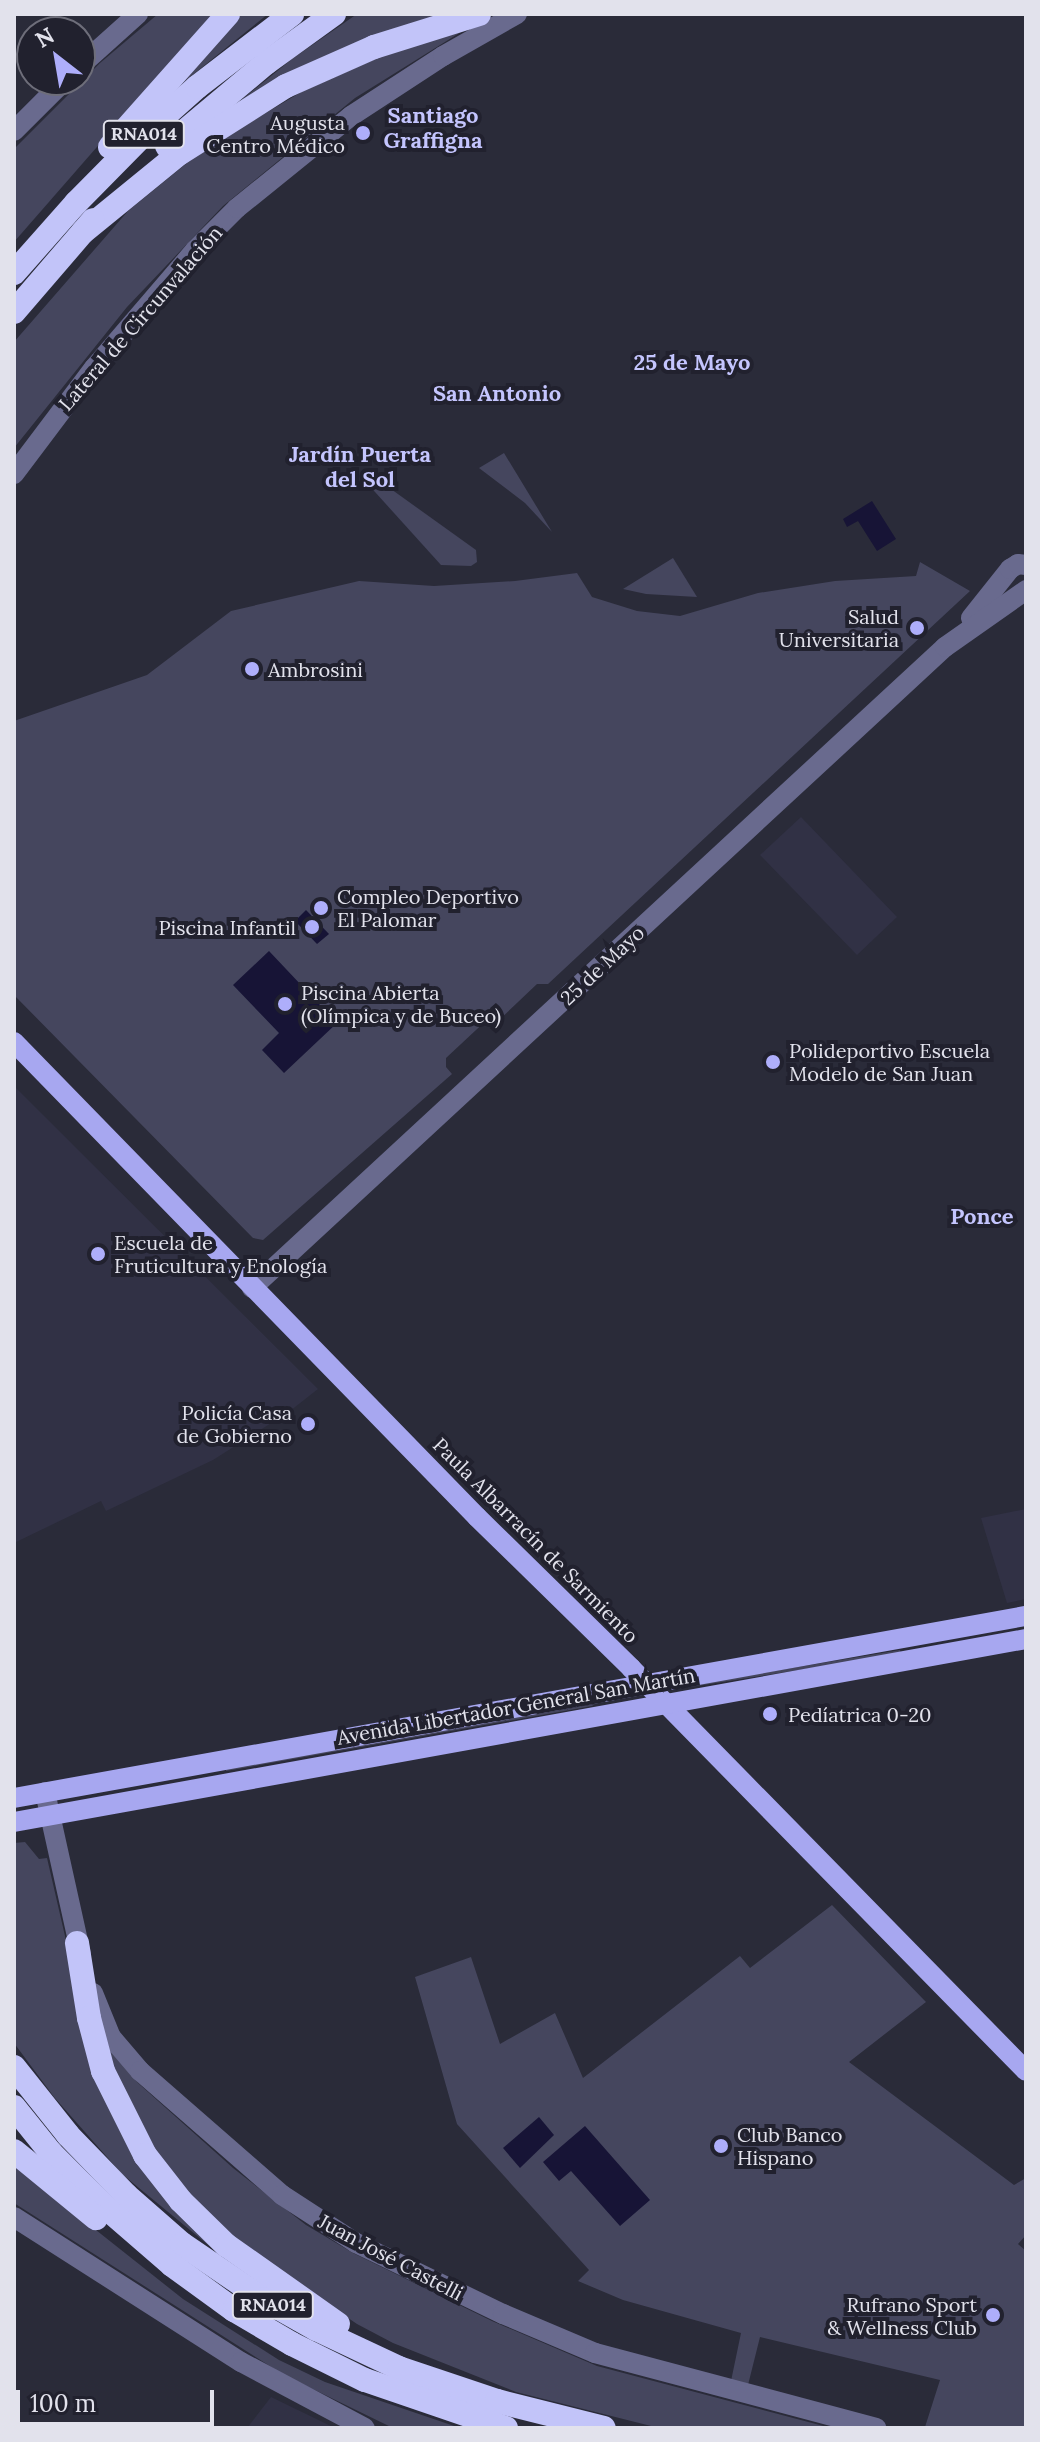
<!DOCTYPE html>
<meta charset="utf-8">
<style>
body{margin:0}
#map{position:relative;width:1040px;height:2442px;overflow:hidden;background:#2a2b39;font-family:Lora,serif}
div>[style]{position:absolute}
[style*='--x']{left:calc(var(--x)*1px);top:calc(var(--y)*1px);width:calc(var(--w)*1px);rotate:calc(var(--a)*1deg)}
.built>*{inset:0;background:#313145}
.green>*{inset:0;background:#45465e}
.water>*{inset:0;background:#171436}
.minor>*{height:20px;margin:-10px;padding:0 10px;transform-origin:10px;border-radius:10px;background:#696a8e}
.major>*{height:20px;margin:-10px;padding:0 10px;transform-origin:10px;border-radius:10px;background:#a7a7f0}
.highway>*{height:24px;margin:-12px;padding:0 12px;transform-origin:12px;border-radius:12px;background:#c2c4f9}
.dots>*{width:22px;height:22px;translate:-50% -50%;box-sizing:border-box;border:4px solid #21212e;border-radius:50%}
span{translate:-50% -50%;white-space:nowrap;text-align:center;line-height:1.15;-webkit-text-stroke:8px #21212e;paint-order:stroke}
.shield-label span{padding:2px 6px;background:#21212e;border:2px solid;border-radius:6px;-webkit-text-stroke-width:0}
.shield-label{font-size:18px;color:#e2e2ec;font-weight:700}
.poi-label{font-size:20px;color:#e2e2ec}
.right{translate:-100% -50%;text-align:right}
.left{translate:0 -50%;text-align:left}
.street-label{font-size:20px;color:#e2e2ec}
.neighbourhood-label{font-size:22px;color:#c4c5fe;font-weight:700}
.frame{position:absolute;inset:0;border:16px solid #e2e2ec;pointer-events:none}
.north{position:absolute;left:16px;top:16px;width:80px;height:80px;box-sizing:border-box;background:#21212e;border:2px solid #6e6e7a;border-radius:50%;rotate:329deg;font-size:22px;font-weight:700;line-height:32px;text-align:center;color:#e2e2ec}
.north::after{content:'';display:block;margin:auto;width:28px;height:36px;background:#aeaefb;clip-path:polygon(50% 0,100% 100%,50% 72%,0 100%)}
.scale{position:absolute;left:16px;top:2390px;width:198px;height:36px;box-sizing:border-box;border:4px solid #e2e2ec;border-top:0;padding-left:10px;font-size:24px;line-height:28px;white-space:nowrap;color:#e2e2ec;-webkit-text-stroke:6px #21212e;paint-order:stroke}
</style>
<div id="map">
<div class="built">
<i style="clip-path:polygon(801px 817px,897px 917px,857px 955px,760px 855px)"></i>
<i style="clip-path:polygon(14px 1086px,318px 1389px,290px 1411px,213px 1460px,106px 1511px,101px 1501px,14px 1543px)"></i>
<i style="clip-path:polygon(1026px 1509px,1026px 1599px,1007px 1603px,981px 1518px)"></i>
<i style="clip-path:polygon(271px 2397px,335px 2428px,247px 2428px)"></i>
</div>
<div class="green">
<i style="clip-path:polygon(158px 14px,213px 14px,14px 242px,14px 149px,100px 63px)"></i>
<i style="clip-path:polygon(235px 14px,268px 14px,174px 90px)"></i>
<i style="clip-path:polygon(357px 14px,463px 14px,225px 113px,292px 59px)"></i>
<i style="clip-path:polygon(469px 27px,355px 98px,223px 206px,127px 307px,14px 448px,14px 342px,128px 211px,203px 150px,303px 91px,380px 57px)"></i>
<i style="clip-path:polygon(504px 453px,552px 532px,525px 503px,479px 468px)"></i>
<i style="clip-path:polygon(370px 474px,476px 550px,477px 562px,471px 566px,441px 565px,366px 482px)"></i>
<i style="clip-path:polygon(673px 558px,697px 597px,646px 594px,623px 589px)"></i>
<i style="clip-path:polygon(920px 562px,970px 591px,548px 984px,537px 984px,497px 1022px,491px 1016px,446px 1058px,446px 1067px,452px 1074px,263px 1240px,253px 1238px,14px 995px,14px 721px,147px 675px,231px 611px,359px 581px,434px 586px,515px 581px,577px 573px,592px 597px,637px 611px,680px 616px,758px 593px,835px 581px,916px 576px)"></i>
<i style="clip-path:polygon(900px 1650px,901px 1654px,684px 1688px,684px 1686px)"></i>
<i style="clip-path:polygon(595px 1704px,592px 1706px,226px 1771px,226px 1769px)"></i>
<i style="clip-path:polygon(25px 1842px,39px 1859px,47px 1858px,92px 2053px,224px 2258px,122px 2174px,54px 2097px,14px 2043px,14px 1843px)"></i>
<i style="clip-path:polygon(832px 1905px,926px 2002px,849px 2062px,1014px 2185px,1026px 2178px,1026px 2235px,1018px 2244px,1026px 2251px,1026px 2428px,925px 2427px,940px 2380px,760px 2337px,748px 2385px,731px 2381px,741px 2333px,623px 2300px,578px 2281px,589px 2270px,457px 2124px,415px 1977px,471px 1957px,500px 2044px,555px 2013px,583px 2078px,740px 1956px,750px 1968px)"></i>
<i style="clip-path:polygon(104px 2042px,138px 2083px,233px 2168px,306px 2225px,353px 2253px,492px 2321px,597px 2366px,831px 2428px,659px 2428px,516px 2392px,393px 2343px,357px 2324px,251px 2252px,190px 2197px,141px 2132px)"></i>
<i style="clip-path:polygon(14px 2165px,183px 2299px,279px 2360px,325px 2382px,460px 2428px,393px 2428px,284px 2375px,14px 2203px)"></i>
</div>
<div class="water">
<i style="clip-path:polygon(872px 501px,896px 539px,877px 551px,858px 521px,847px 527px,843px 519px)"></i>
<i style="clip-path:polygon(306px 910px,329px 934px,317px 944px,295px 921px)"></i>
<i style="clip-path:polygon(269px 951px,337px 1023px,284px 1073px,262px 1050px,279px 1033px,233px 985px)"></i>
<i style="clip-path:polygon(539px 2117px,554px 2135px,520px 2168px,503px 2148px)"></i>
<i style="clip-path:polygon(585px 2126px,650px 2200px,620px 2226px,571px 2171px,559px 2181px,543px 2162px)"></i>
</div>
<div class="minor">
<i style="--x:80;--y:66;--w:78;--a:-41.9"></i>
<i style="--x:14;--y:131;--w:72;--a:-45"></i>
<i style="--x:14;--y:474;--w:133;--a:-53"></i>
<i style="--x:94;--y:368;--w:155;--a:-49.4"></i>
<i style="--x:195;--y:250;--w:59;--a:-45"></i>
<i style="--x:237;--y:208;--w:146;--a:-38.9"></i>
<i style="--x:351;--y:116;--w:110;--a:-33.1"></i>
<i style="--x:443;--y:56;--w:85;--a:-29.6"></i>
<i style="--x:971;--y:618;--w:63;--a:-51.5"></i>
<i style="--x:1010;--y:569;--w:9;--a:-32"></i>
<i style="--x:1018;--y:564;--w:8;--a:7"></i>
<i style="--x:252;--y:1288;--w:944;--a:-42.77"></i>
<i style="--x:945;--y:647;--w:99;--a:-35.1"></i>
<i style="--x:45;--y:1792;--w:167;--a:77.5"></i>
<i style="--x:93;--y:1993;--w:48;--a:67.8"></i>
<i style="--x:111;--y:2037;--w:45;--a:49.5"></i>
<i style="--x:140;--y:2071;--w:189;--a:41.1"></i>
<i style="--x:282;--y:2195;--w:88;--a:33"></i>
<i style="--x:356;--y:2243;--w:163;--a:25.8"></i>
<i style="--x:503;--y:2314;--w:100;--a:23"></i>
<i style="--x:595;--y:2353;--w:291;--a:14.9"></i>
<i style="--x:14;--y:2217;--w:269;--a:32.6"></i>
<i style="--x:241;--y:2362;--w:140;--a:28"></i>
</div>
<div class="major">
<i style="--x:14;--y:1042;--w:663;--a:45.73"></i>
<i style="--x:477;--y:1517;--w:216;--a:44.4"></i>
<i style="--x:631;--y:1668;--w:564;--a:45.57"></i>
<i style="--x:14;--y:1798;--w:1028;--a:-10.2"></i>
<i style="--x:14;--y:1822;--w:1028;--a:-10.25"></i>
</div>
<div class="highway">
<i style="--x:167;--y:146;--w:129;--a:-40"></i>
<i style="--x:266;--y:63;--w:84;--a:-35.8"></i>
<i style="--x:110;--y:147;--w:178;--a:-48.4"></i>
<i style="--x:83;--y:232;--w:125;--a:-39.2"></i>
<i style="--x:180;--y:153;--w:125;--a:-32.3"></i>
<i style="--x:286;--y:86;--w:96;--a:-23.9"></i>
<i style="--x:374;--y:47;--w:110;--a:-17.4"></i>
<i style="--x:14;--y:273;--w:94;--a:-48.5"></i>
<i style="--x:76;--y:203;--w:94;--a:-45.4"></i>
<i style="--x:142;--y:136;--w:74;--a:-41.7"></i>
<i style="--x:197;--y:87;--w:120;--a:-37.5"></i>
<i style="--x:14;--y:312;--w:121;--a:-49.3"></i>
<i style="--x:77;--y:1943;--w:76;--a:80.9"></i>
<i style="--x:89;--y:2018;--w:55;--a:75.2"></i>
<i style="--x:103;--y:2071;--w:94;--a:63.4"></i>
<i style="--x:145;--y:2155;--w:58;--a:52"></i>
<i style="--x:181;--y:2201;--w:63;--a:44.4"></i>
<i style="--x:226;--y:2245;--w:137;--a:35.2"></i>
<i style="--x:14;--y:2067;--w:87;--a:51.5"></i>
<i style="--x:68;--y:2135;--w:83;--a:46"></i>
<i style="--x:126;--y:2195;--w:74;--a:41.2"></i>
<i style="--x:182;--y:2244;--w:98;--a:34.2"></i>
<i style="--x:263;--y:2299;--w:61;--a:29.5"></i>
<i style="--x:316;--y:2329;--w:92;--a:25.2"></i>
<i style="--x:399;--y:2368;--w:103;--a:18.6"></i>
<i style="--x:497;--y:2401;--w:110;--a:14.2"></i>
<i style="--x:14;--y:2107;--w:59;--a:51.2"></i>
<i style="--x:51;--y:2153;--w:76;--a:45"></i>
<i style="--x:105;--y:2207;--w:89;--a:40.9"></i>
<i style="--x:172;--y:2265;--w:77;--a:36"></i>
<i style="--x:234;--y:2310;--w:67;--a:30.4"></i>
<i style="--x:292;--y:2344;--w:81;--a:26.3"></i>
<i style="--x:365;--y:2380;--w:149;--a:18.8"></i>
<i style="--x:14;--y:2151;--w:106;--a:39.3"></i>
</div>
<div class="dots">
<i style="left:363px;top:133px;background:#aeaefb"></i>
<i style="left:917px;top:628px;background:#aeaefb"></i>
<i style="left:252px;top:669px;background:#aeaefb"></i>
<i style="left:321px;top:908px;background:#aeaefb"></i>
<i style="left:312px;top:927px;background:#aeaefb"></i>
<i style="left:285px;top:1004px;background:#aeaefb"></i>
<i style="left:773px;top:1062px;background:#aeaefb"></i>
<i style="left:98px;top:1254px;background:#aeaefb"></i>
<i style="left:308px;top:1424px;background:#aeaefb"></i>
<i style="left:770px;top:1714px;background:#aeaefb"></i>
<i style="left:721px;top:2146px;background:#aeaefb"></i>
<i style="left:993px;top:2315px;background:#aeaefb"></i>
</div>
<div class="shield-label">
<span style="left:144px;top:134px">RNA014</span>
<span style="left:273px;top:2305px">RNA014</span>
</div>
<div class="poi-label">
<span class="right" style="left:345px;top:134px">Augusta<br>Centro Médico</span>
<span class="right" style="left:899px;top:628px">Salud<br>Universitaria</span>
<span class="left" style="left:268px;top:669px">Ambrosini</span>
<span class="left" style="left:337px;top:908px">Compleo Deportivo<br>El Palomar</span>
<span class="right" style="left:296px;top:927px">Piscina Infantil</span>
<span class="left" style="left:301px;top:1004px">Piscina Abierta<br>(Olímpica y de Buceo)</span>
<span class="left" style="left:789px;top:1062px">Polideportivo Escuela<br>Modelo de San Juan</span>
<span class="left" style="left:114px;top:1254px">Escuela de<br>Fruticultura y Enología</span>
<span class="right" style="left:292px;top:1424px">Policía Casa<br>de Gobierno</span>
<span class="left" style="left:788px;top:1714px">Pedíatrica 0-20</span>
<span class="left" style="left:737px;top:2146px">Club Banco<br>Hispano</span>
<span class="right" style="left:977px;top:2316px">Rufrano Sport<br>&amp; Wellness Club</span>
</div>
<div class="street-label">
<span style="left:140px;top:318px;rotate:-49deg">Lateral de Circunvalación</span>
<span style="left:602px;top:965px;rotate:-43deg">25 de Mayo</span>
<span style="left:536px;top:1540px;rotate:45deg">Paula Albarracín de Sarmiento</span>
<span style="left:516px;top:1706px;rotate:-10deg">Avenida Libertador General San Martín</span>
<span style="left:391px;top:2257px;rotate:28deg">Juan José Castelli</span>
</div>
<div class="neighbourhood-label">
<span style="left:433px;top:128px">Santiago<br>Graffigna</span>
<span style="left:692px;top:363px">25 de Mayo</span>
<span style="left:497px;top:394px">San Antonio</span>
<span style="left:360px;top:467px">Jardín Puerta<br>del Sol</span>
<span style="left:982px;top:1217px">Ponce</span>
</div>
<div class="frame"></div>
<div class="north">N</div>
<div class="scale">100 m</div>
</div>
